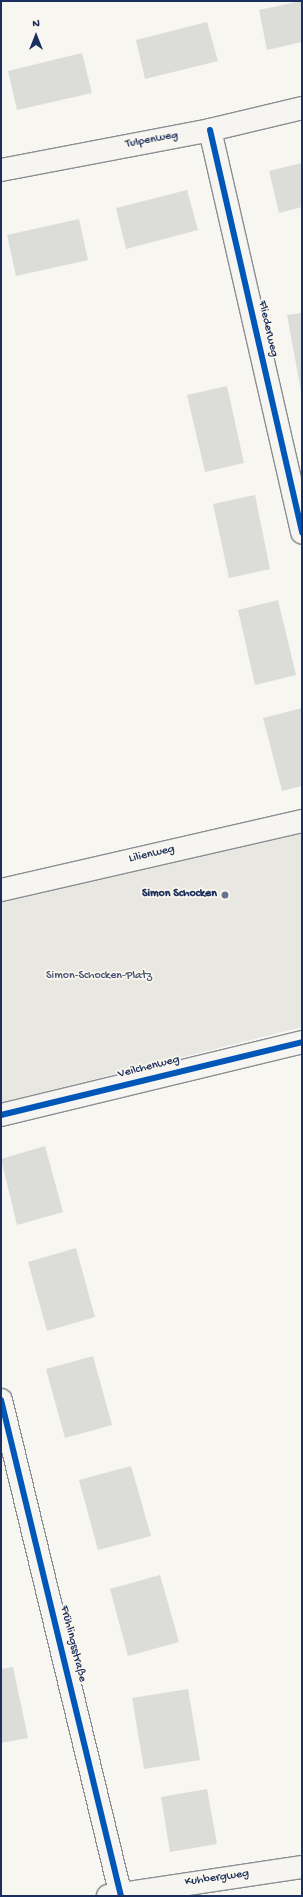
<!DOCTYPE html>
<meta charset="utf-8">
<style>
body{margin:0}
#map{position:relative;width:303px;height:1897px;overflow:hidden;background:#f8f6f0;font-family:"Gochi Hand",sans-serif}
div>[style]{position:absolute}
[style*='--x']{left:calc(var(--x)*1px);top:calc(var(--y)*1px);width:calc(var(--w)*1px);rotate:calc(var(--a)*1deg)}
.green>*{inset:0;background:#e8e7e2}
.building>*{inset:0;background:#dcdcd9}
.roads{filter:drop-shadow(1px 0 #8b8e94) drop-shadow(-1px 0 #8b8e94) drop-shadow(0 1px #8b8e94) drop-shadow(0 -1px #8b8e94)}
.minor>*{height:22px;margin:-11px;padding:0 11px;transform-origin:11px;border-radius:11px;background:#f6f5f1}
.cycleway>*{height:6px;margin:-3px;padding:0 3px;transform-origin:3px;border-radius:3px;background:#0057b8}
.dots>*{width:11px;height:11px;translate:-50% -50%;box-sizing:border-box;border:2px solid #fbf7ec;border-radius:50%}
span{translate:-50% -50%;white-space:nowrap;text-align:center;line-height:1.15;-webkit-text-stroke:3.5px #fbf7ec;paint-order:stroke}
.street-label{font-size:12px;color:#1b2f5e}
.poi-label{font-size:12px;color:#1b2f5e;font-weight:700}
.right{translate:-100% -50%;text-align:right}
.park-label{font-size:12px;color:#415176}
.frame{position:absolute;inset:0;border:2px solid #1b2f5e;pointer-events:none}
.north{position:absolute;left:16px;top:16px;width:40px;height:40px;-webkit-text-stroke:3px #fbf7ec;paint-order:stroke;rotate:0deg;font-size:11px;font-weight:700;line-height:16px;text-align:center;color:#1b2f5e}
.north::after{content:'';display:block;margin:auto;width:14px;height:18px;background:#1b2f5e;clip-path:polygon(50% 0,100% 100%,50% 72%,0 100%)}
</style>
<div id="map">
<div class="green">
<i style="clip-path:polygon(302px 830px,302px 1027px,1px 1103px,1px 900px)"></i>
</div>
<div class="building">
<i style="clip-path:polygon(301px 1px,302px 42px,267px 50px,259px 10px)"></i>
<i style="clip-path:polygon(207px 22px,218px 61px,145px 79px,136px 40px)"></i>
<i style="clip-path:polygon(82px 53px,92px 93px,17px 110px,8px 71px)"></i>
<i style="clip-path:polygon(302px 163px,302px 207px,279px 213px,269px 171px)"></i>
<i style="clip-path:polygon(187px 190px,198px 230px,126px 249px,116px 208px)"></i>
<i style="clip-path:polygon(79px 219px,88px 260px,16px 276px,7px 235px)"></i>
<i style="clip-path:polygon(302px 313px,302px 391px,301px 391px,287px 315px)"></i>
<i style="clip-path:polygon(227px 386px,244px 463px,205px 472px,187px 395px)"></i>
<i style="clip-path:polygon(255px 495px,270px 569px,229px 578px,213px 504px)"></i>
<i style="clip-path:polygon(278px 600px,296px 675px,255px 685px,238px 610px)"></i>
<i style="clip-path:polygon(302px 708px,302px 786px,282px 791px,263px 718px)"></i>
<i style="clip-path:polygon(45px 1146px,63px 1212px,17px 1225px,1px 1159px)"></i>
<i style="clip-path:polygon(76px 1248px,95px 1317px,47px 1331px,28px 1262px)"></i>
<i style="clip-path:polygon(93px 1356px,112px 1425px,65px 1438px,46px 1369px)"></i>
<i style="clip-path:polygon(131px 1466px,151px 1536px,98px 1550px,79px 1480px)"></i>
<i style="clip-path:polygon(160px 1575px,179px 1642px,128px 1656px,110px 1589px)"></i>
<i style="clip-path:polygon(13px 1667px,28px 1738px,1px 1743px,1px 1669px)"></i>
<i style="clip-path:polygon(188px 1689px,200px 1760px,144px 1769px,132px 1698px)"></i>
<i style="clip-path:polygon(207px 1789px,217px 1844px,170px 1852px,161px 1797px)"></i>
</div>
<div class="roads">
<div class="minor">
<i style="--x:210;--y:130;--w:413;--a:77.1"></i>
<i style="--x:1;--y:170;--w:213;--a:-10.8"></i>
<i style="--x:210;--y:130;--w:95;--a:-13.4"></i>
<i style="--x:1;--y:890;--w:309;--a:-12.9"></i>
<i style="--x:1;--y:1115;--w:310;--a:-13.6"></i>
<i style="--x:1;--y:1400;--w:510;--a:76.4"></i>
<i style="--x:108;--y:1896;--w:196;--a:-8.5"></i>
</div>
</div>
<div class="cycleway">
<i style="--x:210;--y:130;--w:413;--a:77.1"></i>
<i style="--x:1;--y:1115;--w:310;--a:-13.6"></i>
<i style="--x:1;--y:1400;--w:510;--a:76.4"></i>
</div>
<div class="dots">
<i style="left:225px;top:895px;background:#687591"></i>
</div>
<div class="street-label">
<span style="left:152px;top:141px;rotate:-11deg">Tulpenweg</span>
<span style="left:267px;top:329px;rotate:77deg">Fliederweg</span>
<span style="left:152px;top:855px;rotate:-13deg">Lilienweg</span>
<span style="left:149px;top:1068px;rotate:-14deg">Veilchenweg</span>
<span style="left:72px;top:1644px;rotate:76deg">Frühlingsstraße</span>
<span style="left:217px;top:1879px;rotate:-8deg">Kuhbergweg</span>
</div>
<div class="poi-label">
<span class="right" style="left:217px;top:895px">Simon Schocken</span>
</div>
<div class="park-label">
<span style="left:99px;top:977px">Simon-Schocken-Platz</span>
</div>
<div class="frame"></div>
<div class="north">N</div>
</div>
